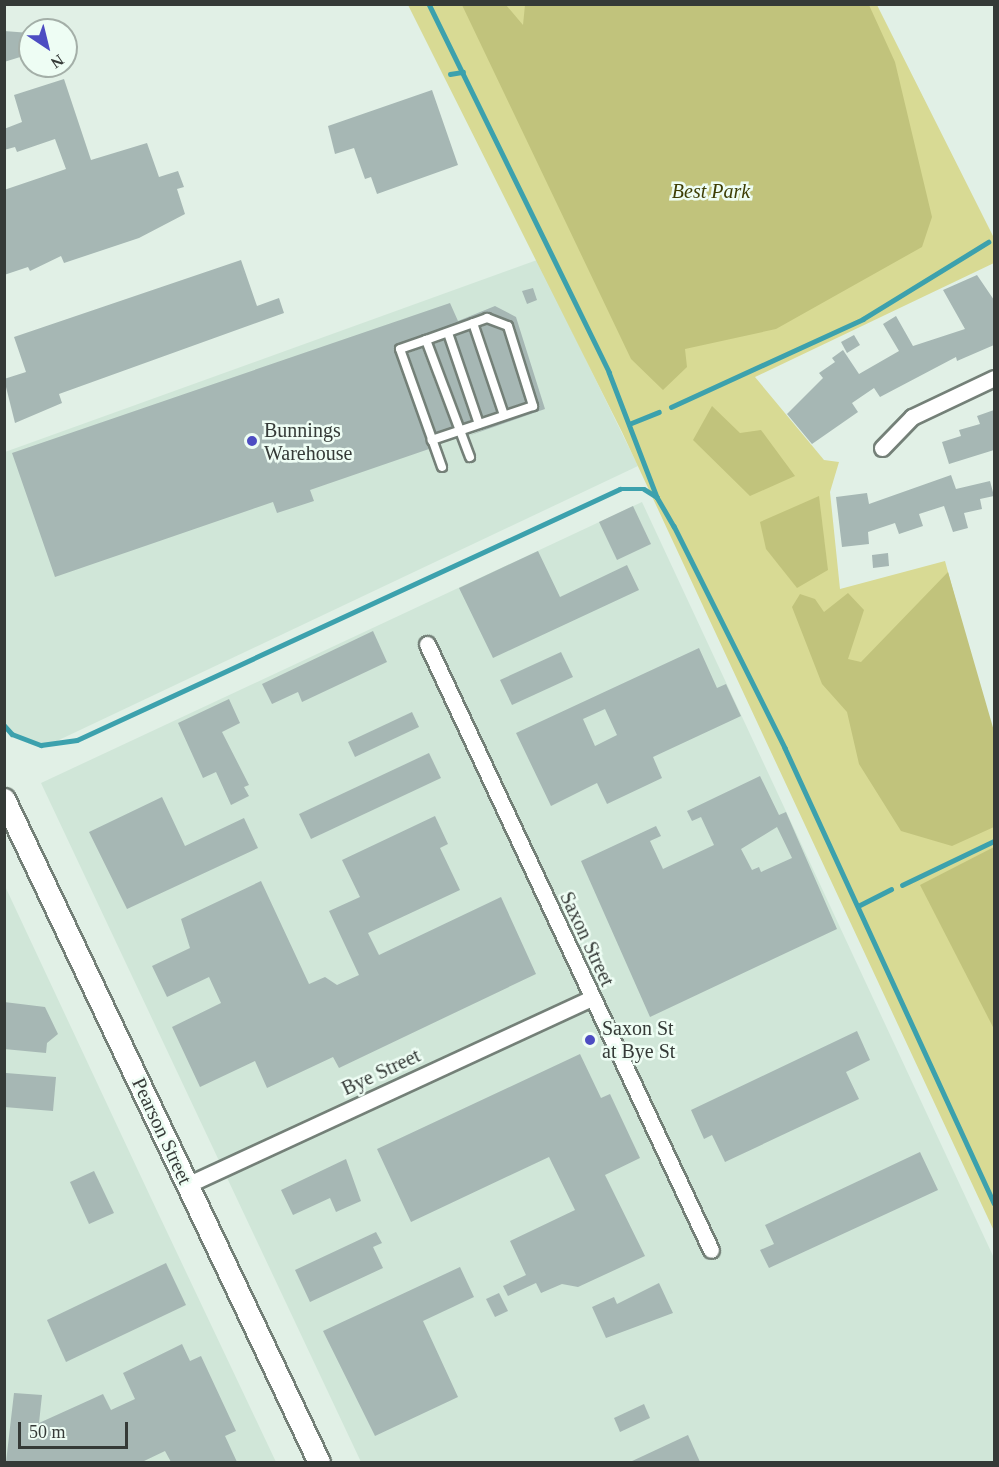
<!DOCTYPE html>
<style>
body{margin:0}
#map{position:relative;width:999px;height:1467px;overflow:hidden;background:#e1f0e6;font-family:Georgia,serif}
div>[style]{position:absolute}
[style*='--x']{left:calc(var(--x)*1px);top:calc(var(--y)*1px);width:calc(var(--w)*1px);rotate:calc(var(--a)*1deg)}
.built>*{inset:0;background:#d0e6d8}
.green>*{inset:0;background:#d8da94}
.forest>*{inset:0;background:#c1c37c}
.stream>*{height:4.5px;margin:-2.25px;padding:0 2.25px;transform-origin:2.25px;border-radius:2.25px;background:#3ca1ad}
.building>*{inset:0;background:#a6b7b4}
.roads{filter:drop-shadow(2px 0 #748078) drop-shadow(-2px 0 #748078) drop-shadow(0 2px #748078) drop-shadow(0 -2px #748078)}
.service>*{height:8px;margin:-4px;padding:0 4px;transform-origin:4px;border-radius:4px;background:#fff}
.minor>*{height:15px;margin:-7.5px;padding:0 7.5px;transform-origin:7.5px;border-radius:7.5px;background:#fff}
.secondary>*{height:21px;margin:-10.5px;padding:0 10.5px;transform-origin:10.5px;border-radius:10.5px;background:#fff}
.dots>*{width:16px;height:16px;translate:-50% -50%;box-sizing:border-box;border:3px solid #eefdf4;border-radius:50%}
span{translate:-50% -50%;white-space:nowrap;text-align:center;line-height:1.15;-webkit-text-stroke:5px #eefdf4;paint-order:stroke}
.park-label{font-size:20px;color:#3e3e05;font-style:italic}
.poi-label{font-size:20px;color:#353a37}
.left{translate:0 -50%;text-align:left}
.street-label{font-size:20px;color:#353a37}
.frame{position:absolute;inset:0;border:6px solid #353a37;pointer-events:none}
.north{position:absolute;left:18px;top:18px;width:60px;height:60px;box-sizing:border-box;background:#eefdf4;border:2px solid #a4afa8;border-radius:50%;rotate:145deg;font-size:16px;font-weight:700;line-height:24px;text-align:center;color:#353a37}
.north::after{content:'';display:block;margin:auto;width:21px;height:27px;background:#4d4cc2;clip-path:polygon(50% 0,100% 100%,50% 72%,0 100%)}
.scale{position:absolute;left:18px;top:1422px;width:110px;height:27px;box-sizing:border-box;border:3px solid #353a37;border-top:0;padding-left:8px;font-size:18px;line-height:21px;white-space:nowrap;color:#353a37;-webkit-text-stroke:4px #eefdf4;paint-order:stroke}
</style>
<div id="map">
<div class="built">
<i style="clip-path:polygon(537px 260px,638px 466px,42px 748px,5px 728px,5px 452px)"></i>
<i style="clip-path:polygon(642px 502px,994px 1258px,994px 1462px,361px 1462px,41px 783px)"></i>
<i style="clip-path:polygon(4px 884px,150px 1196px,276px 1462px,5px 1462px)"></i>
</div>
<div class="green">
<i style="clip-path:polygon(408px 5px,877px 5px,994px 238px,994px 263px,755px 377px,824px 460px,839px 462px,830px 492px,840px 589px,945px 561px,994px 741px,994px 1231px,622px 432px)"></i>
</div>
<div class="forest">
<i style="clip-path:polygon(462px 5px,506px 5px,523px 25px,525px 5px,869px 5px,895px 62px,932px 217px,922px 247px,776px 329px,685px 349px,687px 367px,663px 390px,631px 359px)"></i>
<i style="clip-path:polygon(712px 406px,740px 433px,761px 430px,795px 476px,750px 496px,693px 440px)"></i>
<i style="clip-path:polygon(819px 496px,828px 570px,797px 588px,766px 549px,760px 522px)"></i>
<i style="clip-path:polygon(948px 572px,994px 731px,994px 827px,952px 846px,901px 831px,859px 764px,847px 712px,822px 684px,792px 607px,800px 594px,815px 599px,824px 612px,848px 593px,864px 610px,848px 659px,861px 662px)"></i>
<i style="clip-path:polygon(994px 847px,994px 1029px,920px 885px)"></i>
</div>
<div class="stream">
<i style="--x:429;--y:4;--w:410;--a:63.9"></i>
<i style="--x:609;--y:372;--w:134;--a:69"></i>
<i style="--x:450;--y:74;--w:13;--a:-9"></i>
<i style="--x:671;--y:407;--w:211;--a:-24.6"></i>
<i style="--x:863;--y:319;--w:147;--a:-31.6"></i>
<i style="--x:629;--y:424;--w:32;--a:-22"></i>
<i style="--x:4;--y:725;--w:12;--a:48"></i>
<i style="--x:12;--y:734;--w:31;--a:21"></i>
<i style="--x:41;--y:745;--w:36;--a:-8"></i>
<i style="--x:77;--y:740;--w:598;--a:-24.81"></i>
<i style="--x:620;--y:489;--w:24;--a:0"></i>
<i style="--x:644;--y:489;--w:15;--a:32"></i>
<i style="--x:657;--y:497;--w:34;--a:60"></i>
<i style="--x:674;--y:526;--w:248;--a:63.4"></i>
<i style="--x:785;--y:748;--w:501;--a:65.33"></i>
<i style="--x:902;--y:885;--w:102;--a:-25.6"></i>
<i style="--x:858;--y:906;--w:37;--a:-27"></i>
</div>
<div class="building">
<i style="clip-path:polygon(4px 31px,30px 33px,30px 54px,4px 62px)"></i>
<i style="clip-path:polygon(64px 79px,91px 160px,147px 143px,159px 177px,178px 171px,184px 187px,177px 189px,185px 214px,139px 238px,64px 263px,61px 256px,30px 271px,28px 267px,4px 275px,4px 190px,66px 169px,55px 139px,17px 152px,15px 147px,4px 150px,4px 129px,22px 122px,14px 95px)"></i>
<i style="clip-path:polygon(432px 90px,458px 165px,377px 194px,371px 177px,365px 179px,354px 148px,335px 154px,328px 126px)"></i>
<i style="clip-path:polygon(241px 260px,257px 306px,279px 298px,284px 313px,59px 394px,62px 403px,15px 423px,4px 379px,26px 372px,14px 337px)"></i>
<i style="clip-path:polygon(977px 275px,994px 300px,994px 345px,957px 361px,956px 357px,880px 397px,874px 388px,852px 403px,858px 412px,812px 444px,787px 414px,823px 378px,819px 373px,835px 362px,832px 358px,843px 350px,859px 374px,899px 351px,883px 324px,896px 316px,913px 346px,965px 329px,943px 290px)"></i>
<i style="clip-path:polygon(533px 288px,537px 300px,527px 304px,522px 291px)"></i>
<i style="clip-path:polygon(450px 303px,458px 321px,495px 306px,516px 317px,545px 409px,468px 436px,539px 407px,514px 324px,485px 312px,394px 347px,429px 449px,310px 490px,314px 501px,277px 513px,273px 502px,55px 577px,12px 453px)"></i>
<i style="clip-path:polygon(487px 324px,503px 331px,526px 402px,508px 408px,481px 327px)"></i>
<i style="clip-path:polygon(469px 331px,497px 412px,483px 417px,455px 336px)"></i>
<i style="clip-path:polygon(854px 335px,860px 345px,847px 353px,841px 342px)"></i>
<i style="clip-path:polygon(444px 340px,471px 420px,464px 423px,434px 344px)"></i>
<i style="clip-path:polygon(422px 348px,452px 427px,436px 432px,408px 353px)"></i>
<i style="clip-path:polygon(994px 410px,994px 450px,949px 464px,942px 442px,961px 436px,959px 430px,980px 424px,977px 416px)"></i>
<i style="clip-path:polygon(951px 475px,956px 489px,990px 481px,994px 496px,980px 499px,982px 509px,964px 513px,968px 528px,953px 532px,944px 506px,919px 514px,923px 526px,899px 534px,895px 523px,868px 532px,869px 544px,842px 547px,836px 497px,867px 493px,869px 504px)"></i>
<i style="clip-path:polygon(633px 506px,651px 544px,617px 560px,599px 522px)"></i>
<i style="clip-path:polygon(538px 551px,560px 597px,627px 565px,639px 590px,493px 658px,459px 588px)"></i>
<i style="clip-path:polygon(888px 553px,889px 566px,873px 568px,872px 555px)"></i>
<i style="clip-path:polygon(373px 631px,387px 662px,302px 702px,298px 692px,272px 704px,262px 684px)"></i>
<i style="clip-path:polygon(evenodd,699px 648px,717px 688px,726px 684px,741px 716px,653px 757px,662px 778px,607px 804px,597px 783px,551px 806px,516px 733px,699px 648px,605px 709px,617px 735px,595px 746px,583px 719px,605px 709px)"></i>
<i style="clip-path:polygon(561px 652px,573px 677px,512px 705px,500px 680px)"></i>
<i style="clip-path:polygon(229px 699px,240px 723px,222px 732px,249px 785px,244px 787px,249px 796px,231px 805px,216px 772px,203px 778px,178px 723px)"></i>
<i style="clip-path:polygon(412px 712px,419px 727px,355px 757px,348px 742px)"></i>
<i style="clip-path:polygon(429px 753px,441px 778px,311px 839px,299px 814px)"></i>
<i style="clip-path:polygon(evenodd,760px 776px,779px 815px,786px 812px,837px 929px,650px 1017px,581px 861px,656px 826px,661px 836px,650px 841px,663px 869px,714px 845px,701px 817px,692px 821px,687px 811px,760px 776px,777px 827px,792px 858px,761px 872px,759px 867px,752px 870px,741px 849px,777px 827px)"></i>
<i style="clip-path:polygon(162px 797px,185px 846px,244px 818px,258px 848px,127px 909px,89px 832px)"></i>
<i style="clip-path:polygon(435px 816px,448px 844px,440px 848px,460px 890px,368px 933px,379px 955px,501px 897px,536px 974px,339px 1068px,333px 1057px,267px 1088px,255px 1061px,200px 1087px,172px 1027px,221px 1003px,209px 977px,167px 997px,152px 966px,190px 948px,181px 919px,261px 881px,309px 984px,325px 977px,337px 985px,359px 975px,329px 911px,360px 897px,342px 860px)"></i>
<i style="clip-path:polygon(4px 1002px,45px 1007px,58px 1034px,47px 1043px,46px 1053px,4px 1049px)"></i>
<i style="clip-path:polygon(857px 1031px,870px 1060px,846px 1072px,859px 1099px,725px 1162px,712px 1135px,704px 1139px,691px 1110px)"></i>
<i style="clip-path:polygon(580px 1054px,601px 1098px,610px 1094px,640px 1158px,605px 1175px,645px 1256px,578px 1287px,562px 1284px,541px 1293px,536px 1283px,508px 1296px,503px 1286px,526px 1275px,510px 1241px,575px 1210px,549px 1157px,411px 1222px,377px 1149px)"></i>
<i style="clip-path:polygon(6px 1073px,56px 1077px,53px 1111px,4px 1107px)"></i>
<i style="clip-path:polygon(920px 1152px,938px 1190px,769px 1268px,760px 1250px,774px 1244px,765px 1225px)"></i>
<i style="clip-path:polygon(346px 1159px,361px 1201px,336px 1212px,330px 1198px,293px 1215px,281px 1190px)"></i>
<i style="clip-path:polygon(94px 1171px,114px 1213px,89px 1224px,70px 1182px)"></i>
<i style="clip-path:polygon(376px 1232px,382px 1243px,373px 1247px,383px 1268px,310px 1302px,295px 1270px)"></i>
<i style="clip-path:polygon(166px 1263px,186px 1305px,66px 1362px,47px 1320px)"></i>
<i style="clip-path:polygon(460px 1267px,474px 1297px,423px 1321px,458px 1397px,375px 1436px,323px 1331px)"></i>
<i style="clip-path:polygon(659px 1283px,673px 1313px,606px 1338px,592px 1307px,614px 1297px,617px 1304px)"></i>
<i style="clip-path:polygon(499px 1293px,508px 1311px,495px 1317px,486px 1299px)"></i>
<i style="clip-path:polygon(182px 1344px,190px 1361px,201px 1356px,236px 1431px,225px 1436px,237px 1462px,171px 1462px,165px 1451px,142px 1462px,6px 1462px,14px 1393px,42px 1395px,39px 1423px,103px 1394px,111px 1410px,135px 1399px,123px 1373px)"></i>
<i style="clip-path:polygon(644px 1404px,650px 1418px,620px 1432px,614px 1418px)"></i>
<i style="clip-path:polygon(688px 1435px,700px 1462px,630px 1462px)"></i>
</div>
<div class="roads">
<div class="service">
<i style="--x:473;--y:323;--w:97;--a:71.4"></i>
<i style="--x:448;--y:333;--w:96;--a:71.2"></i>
<i style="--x:426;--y:340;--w:65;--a:-19.8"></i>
<i style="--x:487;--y:318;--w:22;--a:21"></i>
<i style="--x:508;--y:326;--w:84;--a:72.6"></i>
<i style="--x:533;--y:406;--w:107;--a:161.4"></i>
<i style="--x:442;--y:467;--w:125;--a:-109.6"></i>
<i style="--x:400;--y:349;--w:28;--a:-19"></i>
<i style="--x:426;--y:340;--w:125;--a:69.4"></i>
</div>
<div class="minor">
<i style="--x:882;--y:448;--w:43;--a:-45.9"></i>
<i style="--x:912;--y:417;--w:91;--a:-25.4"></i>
<i style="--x:427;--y:644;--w:669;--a:64.89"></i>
<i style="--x:187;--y:1185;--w:446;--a:-24.8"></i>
</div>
<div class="secondary">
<i style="--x:4;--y:799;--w:734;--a:64.59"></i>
</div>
</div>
<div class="dots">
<i style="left:252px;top:441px;background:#4d4cc2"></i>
<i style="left:590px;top:1040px;background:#4d4cc2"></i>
</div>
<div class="park-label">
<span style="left:711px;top:191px">Best Park</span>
</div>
<div class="poi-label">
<span class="left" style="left:264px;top:442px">Bunnings<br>Warehouse</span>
<span class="left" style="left:602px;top:1040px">Saxon St<br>at Bye St</span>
</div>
<div class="street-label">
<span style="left:587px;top:939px;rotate:65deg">Saxon Street</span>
<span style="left:381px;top:1072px;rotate:-25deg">Bye Street</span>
<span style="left:162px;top:1131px;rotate:65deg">Pearson Street</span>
</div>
<div class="frame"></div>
<div class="north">N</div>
<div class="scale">50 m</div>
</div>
